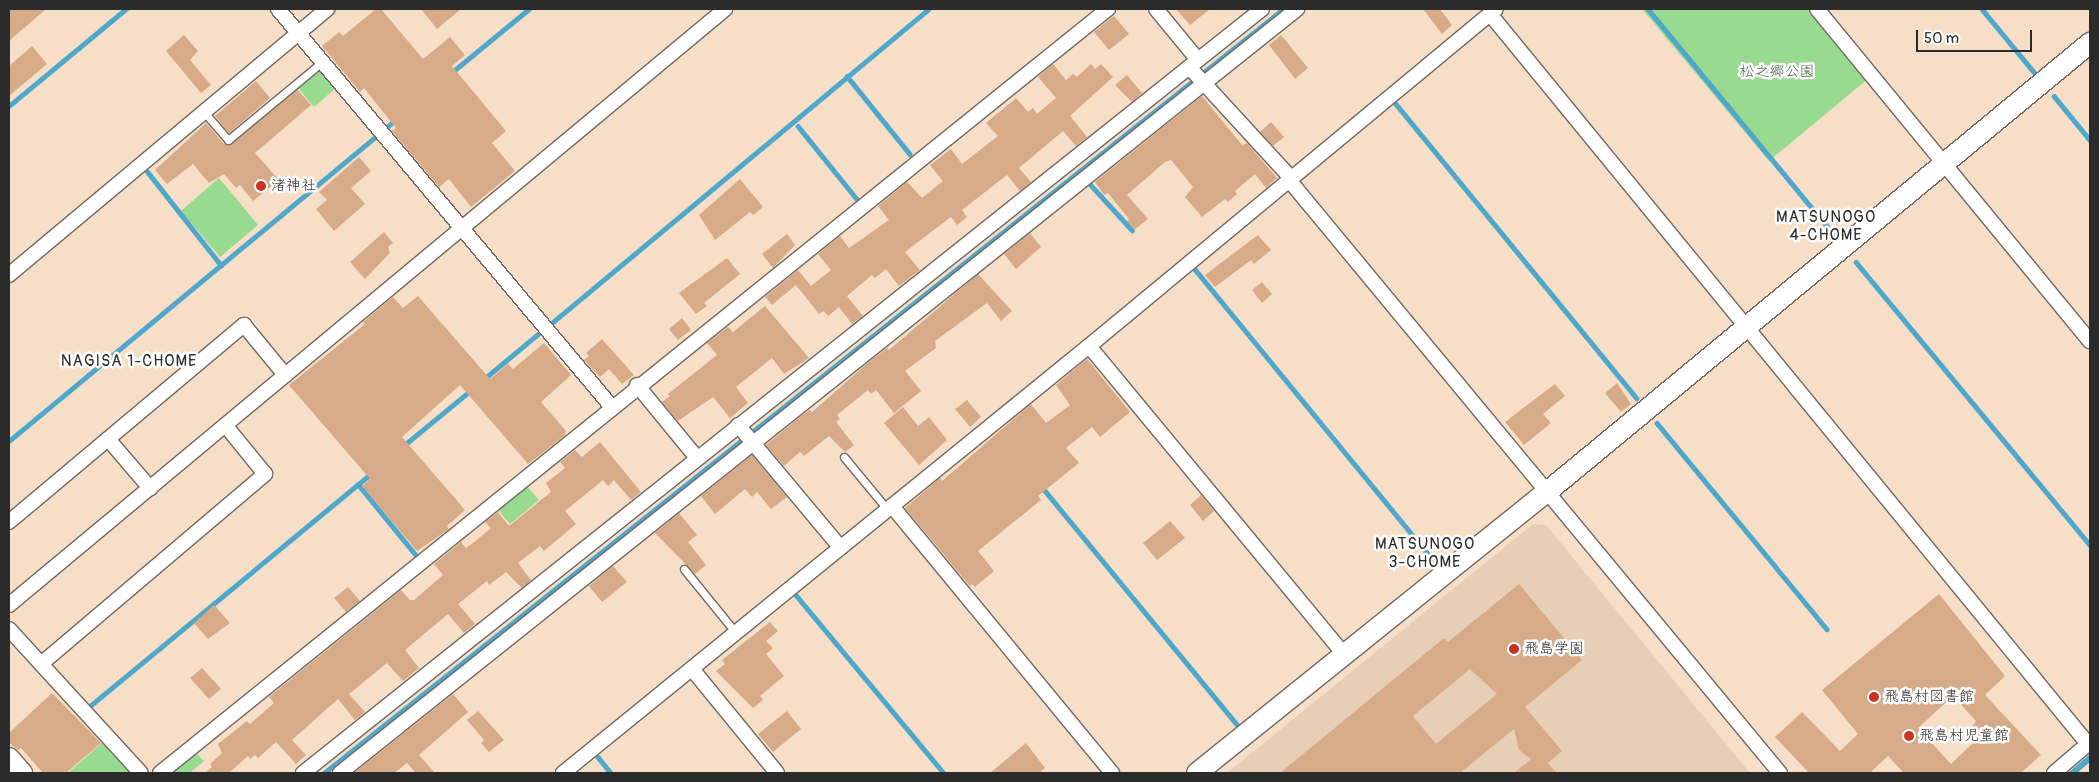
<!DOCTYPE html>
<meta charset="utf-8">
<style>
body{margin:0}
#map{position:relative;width:2099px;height:782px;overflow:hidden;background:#f6dfc6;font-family:Pangolin,"Klee One",sans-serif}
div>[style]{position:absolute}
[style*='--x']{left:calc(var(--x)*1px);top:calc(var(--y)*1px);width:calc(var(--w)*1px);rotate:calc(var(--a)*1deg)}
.built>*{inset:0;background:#e7cfb5}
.green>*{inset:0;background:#98da90}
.water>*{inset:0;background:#4fa7cc}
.stream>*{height:4.5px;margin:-2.25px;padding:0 2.25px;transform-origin:2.25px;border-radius:2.25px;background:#4fa7cc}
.building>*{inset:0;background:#d8ab88}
.roads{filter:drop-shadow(1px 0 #726a61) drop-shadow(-1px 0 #726a61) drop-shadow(0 1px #726a61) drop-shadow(0 -1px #726a61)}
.lane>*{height:7px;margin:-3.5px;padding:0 3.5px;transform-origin:3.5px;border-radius:3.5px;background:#fff}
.street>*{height:14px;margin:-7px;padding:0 7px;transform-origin:7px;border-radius:7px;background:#fff}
.secondary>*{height:20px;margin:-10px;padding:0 10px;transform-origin:10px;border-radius:10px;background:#fff}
.dots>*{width:14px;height:14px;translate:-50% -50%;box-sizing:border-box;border:2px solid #fff;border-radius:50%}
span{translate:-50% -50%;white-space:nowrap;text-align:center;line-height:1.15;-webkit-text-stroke:5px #fff;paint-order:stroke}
.park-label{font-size:15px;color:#4c6049}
.poi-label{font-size:15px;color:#2b2b2b}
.left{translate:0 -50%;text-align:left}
.neighbourhood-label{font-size:16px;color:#2b2b2b;letter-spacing:1px}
.frame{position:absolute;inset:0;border:10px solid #2b2b2b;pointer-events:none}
.scale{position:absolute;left:1916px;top:30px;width:116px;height:22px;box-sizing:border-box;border:2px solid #2b2b2b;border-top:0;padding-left:6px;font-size:15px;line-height:18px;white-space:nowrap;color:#2b2b2b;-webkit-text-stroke:4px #fff;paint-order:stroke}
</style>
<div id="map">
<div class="built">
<i style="clip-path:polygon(1533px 524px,1546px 525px,1750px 773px,1227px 773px)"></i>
</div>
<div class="green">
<i style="clip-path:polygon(1642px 9px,1810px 9px,1869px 78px,1769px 161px)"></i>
<i style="clip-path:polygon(322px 69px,337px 87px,314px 107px,298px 88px)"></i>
<i style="clip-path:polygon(219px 178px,258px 225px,220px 257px,181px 211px)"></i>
<i style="clip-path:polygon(526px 485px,539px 500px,510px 524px,497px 509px)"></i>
<i style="clip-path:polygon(103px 742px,132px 773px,68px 773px)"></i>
<i style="clip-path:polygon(194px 751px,204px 761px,190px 773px,166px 773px)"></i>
</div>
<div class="water">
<i style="clip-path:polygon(2090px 754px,2090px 762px,2077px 773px,2068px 773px)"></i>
</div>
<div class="stream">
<i style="--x:1648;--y:9;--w:294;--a:50.5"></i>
<i style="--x:1982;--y:9;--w:82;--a:50.5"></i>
<i style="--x:451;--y:73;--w:101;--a:-39.4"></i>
<i style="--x:847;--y:76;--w:100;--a:51.1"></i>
<i style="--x:2054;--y:96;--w:57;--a:50.7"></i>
<i style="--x:1396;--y:104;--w:380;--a:50.7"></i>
<i style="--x:9;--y:106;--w:152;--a:-39.7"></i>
<i style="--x:798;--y:126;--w:94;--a:51.1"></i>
<i style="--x:387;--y:127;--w:11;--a:-41"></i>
<i style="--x:147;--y:171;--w:120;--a:51.8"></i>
<i style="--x:1089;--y:183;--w:64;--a:47.5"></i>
<i style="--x:1856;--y:262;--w:367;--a:50.4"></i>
<i style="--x:1194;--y:268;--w:376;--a:50.7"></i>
<i style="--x:553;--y:322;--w:489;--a:-39.8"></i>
<i style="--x:484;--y:379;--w:70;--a:-39.8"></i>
<i style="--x:1657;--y:423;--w:267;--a:50.5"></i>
<i style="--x:9;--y:441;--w:474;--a:-39.7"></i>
<i style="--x:403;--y:446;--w:87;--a:-39.4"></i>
<i style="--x:358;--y:484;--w:90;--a:50.8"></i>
<i style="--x:1042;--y:487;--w:310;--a:50.6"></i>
<i style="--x:796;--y:595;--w:231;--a:50.3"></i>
<i style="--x:90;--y:706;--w:364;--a:-39.6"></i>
<i style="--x:598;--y:757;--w:21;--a:51"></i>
<i style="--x:324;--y:773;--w:1226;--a:-38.54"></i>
</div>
<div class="building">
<i style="clip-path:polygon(9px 9px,46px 9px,9px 41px)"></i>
<i style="clip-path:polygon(376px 9px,381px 9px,423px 59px,450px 37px,465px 55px,452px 66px,506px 131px,492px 143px,515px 171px,471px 207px,449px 179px,439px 187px,392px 131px,396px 128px,364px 88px,360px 92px,322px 46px,339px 32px,343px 36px)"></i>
<i style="clip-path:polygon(421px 9px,461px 9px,437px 29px)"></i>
<i style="clip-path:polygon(1176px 9px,1210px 9px,1190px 25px)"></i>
<i style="clip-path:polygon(1423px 9px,1440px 9px,1452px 25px,1442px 34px)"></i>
<i style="clip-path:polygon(1114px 16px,1129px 34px,1109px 50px,1094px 32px)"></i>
<i style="clip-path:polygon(184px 35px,198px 51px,190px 60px,211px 85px,201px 93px,166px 51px)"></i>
<i style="clip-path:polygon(1281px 35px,1308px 68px,1295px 79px,1269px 45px)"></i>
<i style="clip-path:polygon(32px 46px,47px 64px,9px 96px,9px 66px)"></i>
<i style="clip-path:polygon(1053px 64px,1066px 80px,1073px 74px,1077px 77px,1091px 64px,1095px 69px,1101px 64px,1113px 77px,1070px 116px,1087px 137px,1076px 146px,1063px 131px,1019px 168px,1031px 182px,1020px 191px,1007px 175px,962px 210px,967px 217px,957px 225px,951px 217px,905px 252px,920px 270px,899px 286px,886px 269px,875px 278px,872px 275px,847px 296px,863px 316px,852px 324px,839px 307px,828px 316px,824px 311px,819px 314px,796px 285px,772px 305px,765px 297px,798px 270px,811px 286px,831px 270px,818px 254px,840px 236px,849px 248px,889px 220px,878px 206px,907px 182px,922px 198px,943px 181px,930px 165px,951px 149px,962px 164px,998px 136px,986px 123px,1016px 98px,1028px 112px,1033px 108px,1037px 114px,1056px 98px,1038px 77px)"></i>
<i style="clip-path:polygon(1127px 75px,1142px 93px,1132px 102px,1115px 85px)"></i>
<i style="clip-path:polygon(256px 81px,270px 98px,229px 133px,215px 116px)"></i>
<i style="clip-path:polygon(297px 89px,311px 105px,255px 153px,279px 180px,253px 201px,240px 185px,236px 188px,224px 174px,209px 183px,193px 164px,167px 184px,155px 170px,206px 123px,224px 144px,231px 144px)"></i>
<i style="clip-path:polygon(1202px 96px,1242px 145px,1247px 143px,1277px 178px,1266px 188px,1255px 174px,1235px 191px,1237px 194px,1228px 202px,1225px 199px,1202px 217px,1185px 197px,1193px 187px,1171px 160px,1165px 162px,1127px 195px,1148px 219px,1134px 230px,1127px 221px,1129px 219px,1108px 193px,1104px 195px,1095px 182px)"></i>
<i style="clip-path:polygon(1271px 122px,1284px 137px,1273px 146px,1260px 132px)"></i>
<i style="clip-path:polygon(359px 157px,371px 171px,351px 188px,365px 204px,334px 231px,316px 209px,327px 200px,319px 192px)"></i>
<i style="clip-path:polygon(740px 179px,763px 207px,753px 215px,750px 212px,715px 240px,699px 215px)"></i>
<i style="clip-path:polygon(384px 232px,393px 243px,388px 247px,390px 253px,365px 279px,350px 262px)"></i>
<i style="clip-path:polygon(1030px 233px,1041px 247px,1016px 269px,1004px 254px)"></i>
<i style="clip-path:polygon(787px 234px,795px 245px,773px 268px,762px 254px)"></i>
<i style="clip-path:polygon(1258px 235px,1271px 250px,1254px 264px,1251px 260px,1215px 287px,1205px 275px)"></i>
<i style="clip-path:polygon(727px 258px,740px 274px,704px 303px,707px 306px,696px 314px,679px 293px)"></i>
<i style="clip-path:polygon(978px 274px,1012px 311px,1001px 321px,987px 303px,935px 341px,936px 348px,905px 371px,921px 391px,894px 413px,876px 390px,871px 394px,868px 390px,837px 415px,840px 419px,836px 422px,854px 445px,845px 452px,829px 436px,804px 456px,800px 452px,784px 466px,766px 445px,800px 417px,810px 410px,812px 412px,869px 362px,887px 348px,889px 350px)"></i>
<i style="clip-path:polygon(1262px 282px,1272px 294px,1262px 303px,1252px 290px)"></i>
<i style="clip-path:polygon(418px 296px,490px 379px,508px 364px,513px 369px,544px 343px,571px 375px,541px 402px,566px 431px,564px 436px,528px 464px,460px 385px,402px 437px,465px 510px,447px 526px,449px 529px,417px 551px,362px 486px,370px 479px,289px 385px,365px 324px,363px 322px,393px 297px,403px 308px)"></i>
<i style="clip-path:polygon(765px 306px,809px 358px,784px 374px,772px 358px,736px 387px,748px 403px,730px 418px,713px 397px,678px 421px,662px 402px,670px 396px,668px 394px,717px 355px,707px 343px,728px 327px,733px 332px)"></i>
<i style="clip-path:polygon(682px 318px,691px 330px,678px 340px,669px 329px)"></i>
<i style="clip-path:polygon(602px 339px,634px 375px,622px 384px,609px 369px,600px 377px,584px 360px,589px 356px,586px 353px)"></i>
<i style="clip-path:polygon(1087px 359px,1130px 412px,1100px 437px,1092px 427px,1066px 448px,1079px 463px,1038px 496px,1041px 500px,978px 551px,994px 571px,975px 587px,972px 584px,970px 586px,905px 508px,940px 478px,942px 481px,1031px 404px,1046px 423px,1070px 405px,1056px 385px)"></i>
<i style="clip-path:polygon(1617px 383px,1631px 404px,1621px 412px,1605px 393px)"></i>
<i style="clip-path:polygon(1555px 384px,1565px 396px,1543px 414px,1551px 423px,1524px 445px,1505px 422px)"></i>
<i style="clip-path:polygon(967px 400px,981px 417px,970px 427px,955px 409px)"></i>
<i style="clip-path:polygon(903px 407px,918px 426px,929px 417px,947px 440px,919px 465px,884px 423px)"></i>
<i style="clip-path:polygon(600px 442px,641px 492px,631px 500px,614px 480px,608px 486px,603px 480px,565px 511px,576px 524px,544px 551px,540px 546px,518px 563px,531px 580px,522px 588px,506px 572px,489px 585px,487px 581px,458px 604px,475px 624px,464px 633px,448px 614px,405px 650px,419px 668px,403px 681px,387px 663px,349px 694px,365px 712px,355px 720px,338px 699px,292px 740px,306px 755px,296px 764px,276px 742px,258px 758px,255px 755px,250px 759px,248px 756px,229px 773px,205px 773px,212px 767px,210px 764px,222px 753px,218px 744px,247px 721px,250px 724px,274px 703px,269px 697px,401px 590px,410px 600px,414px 600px,443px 575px,434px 564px,461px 542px,466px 548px,473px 543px,491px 528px,485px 522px,498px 512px,509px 526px,551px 492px,546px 483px,565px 468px,560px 462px,575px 450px,582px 457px)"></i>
<i style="clip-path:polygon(752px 455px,787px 497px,771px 509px,757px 492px,752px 497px,745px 489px,715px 514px,701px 496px)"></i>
<i style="clip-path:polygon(1201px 495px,1214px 511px,1203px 521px,1190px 505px)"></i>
<i style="clip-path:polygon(679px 513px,697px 535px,688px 542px,706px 565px,695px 574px,655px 533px)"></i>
<i style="clip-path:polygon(1170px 521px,1185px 538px,1157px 560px,1143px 543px)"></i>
<i style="clip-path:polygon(613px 566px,627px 582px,602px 602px,589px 586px)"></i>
<i style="clip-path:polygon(evenodd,1519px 584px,1582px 660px,1525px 707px,1562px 751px,1548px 763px,1557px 773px,1514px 773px,1531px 759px,1519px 750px,1514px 729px,1460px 773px,1280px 773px,1444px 638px,1448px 642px,1519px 584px,1470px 669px,1497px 694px,1436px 744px,1413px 716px,1470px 669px)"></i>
<i style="clip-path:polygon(348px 587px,360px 601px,346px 612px,334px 598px)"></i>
<i style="clip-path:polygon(evenodd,1939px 594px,2005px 676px,1985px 695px,2041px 755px,2021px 773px,1904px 773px,1888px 756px,1870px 773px,1809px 773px,1775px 737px,1802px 712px,1840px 751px,1858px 734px,1822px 690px,1939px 594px,1953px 696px,1976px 721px,1969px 731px,1975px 741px,1951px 764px,1918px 728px,1953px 696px)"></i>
<i style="clip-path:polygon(214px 605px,230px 623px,208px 639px,194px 623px)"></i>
<i style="clip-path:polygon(770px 622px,778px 631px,766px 641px,773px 648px,766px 654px,784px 676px,760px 696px,763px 700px,753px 708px,716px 671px,725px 664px,722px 660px)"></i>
<i style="clip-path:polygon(202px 668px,221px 689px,209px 699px,190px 678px)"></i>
<i style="clip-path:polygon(52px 693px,101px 743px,66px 773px,43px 773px,21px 748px,18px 750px,9px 743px,9px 733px)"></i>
<i style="clip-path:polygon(453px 694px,468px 712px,419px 755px,435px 773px,416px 773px,407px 763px,394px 773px,354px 773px)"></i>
<i style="clip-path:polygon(478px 711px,504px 740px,489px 752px,481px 743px,484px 740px,467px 720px)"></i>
<i style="clip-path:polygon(787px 711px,801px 729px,773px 752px,758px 734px)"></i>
<i style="clip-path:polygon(1026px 743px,1045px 768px,1039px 773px,990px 773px)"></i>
</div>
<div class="roads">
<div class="lane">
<i style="--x:204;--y:112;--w:37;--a:49"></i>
<i style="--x:228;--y:140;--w:122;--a:-39.7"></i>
<i style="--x:844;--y:457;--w:67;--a:50.4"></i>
<i style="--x:684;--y:569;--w:82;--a:50.9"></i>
</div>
<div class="street">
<i style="--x:278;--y:9;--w:518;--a:50.01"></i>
<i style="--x:1156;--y:9;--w:66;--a:50.5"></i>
<i style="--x:1817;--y:9;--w:430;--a:50.6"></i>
<i style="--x:1490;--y:14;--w:944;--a:50.68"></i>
<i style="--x:1189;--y:67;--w:151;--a:47.4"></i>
<i style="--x:1289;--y:180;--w:770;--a:50.38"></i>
<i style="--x:9;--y:275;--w:415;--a:-39.9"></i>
<i style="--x:1089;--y:346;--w:400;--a:50.4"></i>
<i style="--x:637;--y:385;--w:94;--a:50.6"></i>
<i style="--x:738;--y:425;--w:160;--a:50.1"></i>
<i style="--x:108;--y:439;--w:65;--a:49.4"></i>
<i style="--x:892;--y:506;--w:346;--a:50.5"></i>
<i style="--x:9;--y:522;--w:307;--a:-40"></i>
<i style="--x:244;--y:325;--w:65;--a:50.6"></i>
<i style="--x:9;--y:605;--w:932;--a:-39.77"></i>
<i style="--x:9;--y:629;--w:195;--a:47.5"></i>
<i style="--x:41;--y:664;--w:294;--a:-40.3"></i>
<i style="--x:265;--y:474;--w:63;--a:-129.2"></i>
<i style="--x:692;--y:669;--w:134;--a:50.7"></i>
<i style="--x:160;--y:773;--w:1218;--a:-38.87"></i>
<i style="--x:303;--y:773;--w:1226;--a:-38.54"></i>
<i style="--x:340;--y:773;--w:1225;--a:-38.6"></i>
<i style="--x:563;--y:773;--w:677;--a:-39.07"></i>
<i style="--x:1089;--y:346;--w:528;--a:-39.63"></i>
<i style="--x:2054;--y:773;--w:48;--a:-40.7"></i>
</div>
<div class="secondary">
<i style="--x:9;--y:758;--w:20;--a:49"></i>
<i style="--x:1197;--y:773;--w:449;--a:-38.8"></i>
<i style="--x:1547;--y:492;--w:705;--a:-39.59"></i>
</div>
</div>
<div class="dots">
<i style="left:261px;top:186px;background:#c8321e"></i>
<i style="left:1514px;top:649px;background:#c8321e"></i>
<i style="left:1874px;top:697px;background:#c8321e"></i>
<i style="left:1909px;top:736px;background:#c8321e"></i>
</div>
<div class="park-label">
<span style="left:1777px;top:72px">松之郷公園</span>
</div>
<div class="poi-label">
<span class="left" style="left:271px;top:186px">渚神社</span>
<span class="left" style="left:1524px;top:649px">飛島学園</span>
<span class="left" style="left:1884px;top:697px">飛島村図書館</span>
<span class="left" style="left:1919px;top:736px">飛島村児童館</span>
</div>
<div class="neighbourhood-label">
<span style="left:1826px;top:226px">MATSUNOGO<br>4-CHOME</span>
<span style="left:129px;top:361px">NAGISA 1-CHOME</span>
<span style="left:1425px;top:553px">MATSUNOGO<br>3-CHOME</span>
</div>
<div class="frame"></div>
<div class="scale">50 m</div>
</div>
